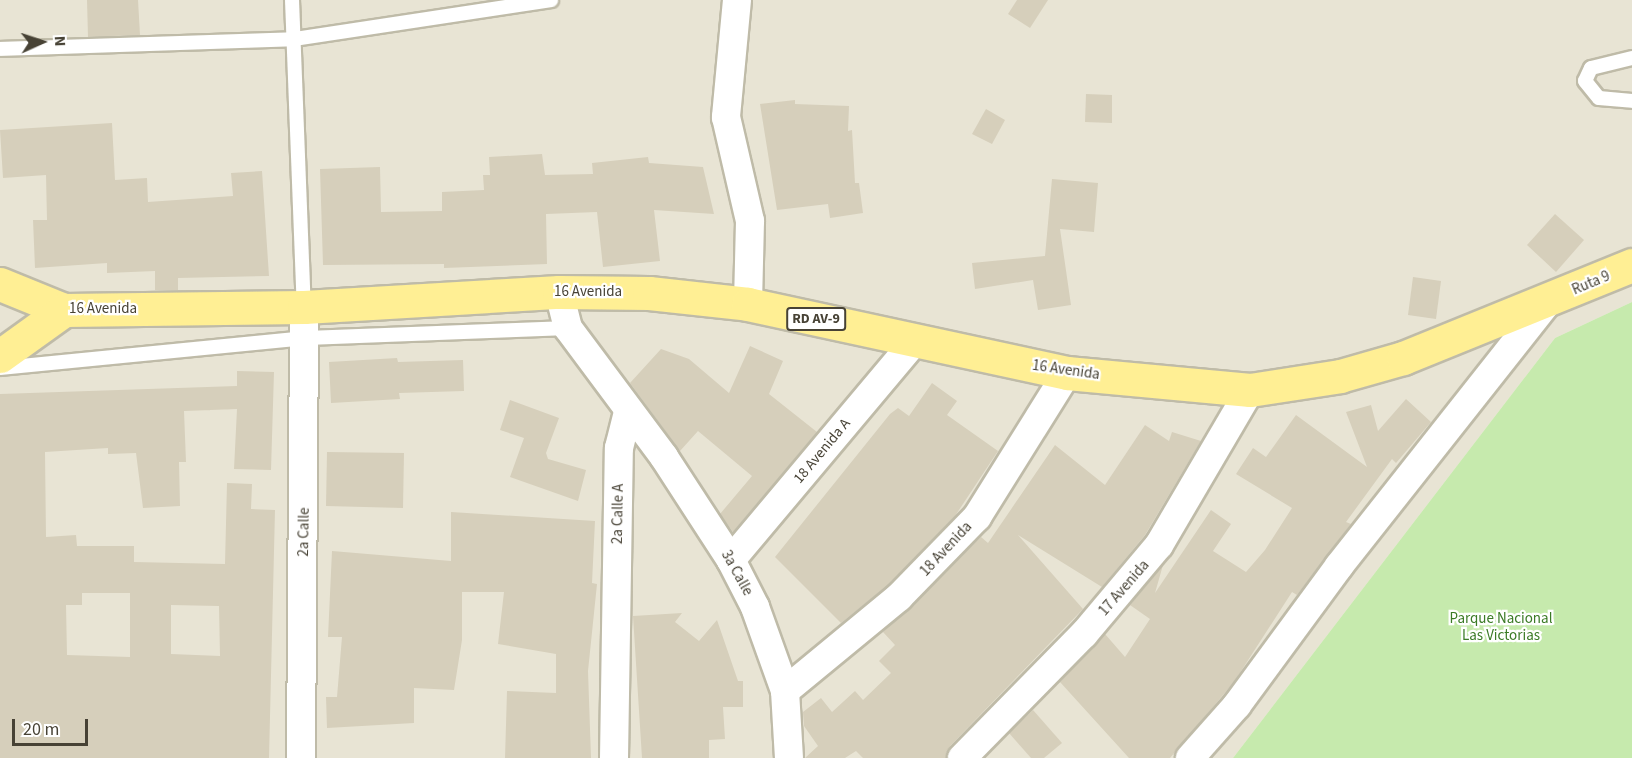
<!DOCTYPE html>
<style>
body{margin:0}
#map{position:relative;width:1632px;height:758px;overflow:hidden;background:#f4f1e6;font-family:"Source Sans 3",sans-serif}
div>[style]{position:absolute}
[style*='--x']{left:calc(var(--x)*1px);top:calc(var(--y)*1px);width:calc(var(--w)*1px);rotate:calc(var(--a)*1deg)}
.residential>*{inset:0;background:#e8e4d4}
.green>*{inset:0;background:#c6eaad}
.building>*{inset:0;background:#d6cfbb}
.roads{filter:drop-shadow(2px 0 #bfbba8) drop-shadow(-2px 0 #bfbba8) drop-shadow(0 2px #bfbba8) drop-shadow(0 -2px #bfbba8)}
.lane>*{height:14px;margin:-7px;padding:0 7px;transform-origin:7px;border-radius:7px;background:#fff}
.street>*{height:28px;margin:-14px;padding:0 14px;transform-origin:14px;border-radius:14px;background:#fff}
.primary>*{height:33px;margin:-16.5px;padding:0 16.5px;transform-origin:16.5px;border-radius:16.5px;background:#ffef94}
span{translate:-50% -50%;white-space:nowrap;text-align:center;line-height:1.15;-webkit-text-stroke:4.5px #fff;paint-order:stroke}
.shield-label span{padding:2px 4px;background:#fff;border:2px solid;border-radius:4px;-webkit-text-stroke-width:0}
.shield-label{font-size:14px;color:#474235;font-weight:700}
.street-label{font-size:15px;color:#474235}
.park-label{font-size:15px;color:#3b7b26}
.north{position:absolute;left:12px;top:12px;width:60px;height:60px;-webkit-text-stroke:4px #fff;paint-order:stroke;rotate:87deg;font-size:16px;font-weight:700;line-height:24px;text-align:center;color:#474235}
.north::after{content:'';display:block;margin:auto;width:21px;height:27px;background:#474235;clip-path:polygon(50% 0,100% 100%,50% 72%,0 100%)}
.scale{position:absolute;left:12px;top:719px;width:76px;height:27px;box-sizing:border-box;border:3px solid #474235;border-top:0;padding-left:8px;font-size:18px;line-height:21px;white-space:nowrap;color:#474235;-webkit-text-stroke:4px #fff;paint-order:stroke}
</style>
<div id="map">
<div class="residential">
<i style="clip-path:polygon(0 0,1632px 0,1632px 302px,1555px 338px,1233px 758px,0 758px)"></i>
</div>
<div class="green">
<i style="clip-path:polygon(1632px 302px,1632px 758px,1233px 758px,1555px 338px)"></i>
</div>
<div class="building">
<i style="clip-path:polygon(87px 0,138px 0,140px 35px,88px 37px)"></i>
<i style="clip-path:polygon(1017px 0,1048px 0,1030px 28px,1008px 14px)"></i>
<i style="clip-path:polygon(1086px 94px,1112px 95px,1112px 123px,1085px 122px)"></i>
<i style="clip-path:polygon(795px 100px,795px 104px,849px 106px,848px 131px,852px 130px,855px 183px,859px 183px,863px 213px,830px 218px,828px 204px,777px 210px,760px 104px)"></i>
<i style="clip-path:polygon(986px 109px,1005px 120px,992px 144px,972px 134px)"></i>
<i style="clip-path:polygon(112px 123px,115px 180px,147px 178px,148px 202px,233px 196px,231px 173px,262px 171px,269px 276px,178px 278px,178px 290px,155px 290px,155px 271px,107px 273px,107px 263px,35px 268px,33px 220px,47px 220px,46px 175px,3px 178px,0 130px)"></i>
<i style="clip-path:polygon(542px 154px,545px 175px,593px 174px,592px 163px,648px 157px,649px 163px,703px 167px,714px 214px,654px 210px,660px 261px,603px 267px,597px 212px,546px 214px,547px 264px,444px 268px,444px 264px,323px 265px,320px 169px,380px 167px,381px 212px,442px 211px,442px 192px,484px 190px,483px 175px,490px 175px,489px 157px)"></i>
<i style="clip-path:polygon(1052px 179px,1098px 183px,1094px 232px,1060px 229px,1071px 305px,1038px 310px,1033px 280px,975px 289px,972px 263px,1045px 256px)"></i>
<i style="clip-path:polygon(1555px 214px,1584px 240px,1556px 272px,1527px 245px)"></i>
<i style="clip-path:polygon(1413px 277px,1441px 281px,1436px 319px,1408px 315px)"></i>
<i style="clip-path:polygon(750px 346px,783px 361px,769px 394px,817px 432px,733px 532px,720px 514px,752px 476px,698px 431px,680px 451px,630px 383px,661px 349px,689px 359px,729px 393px)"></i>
<i style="clip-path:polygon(397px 358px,398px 362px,463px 360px,464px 391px,399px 393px,400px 399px,331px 403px,329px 362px)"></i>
<i style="clip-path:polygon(evenodd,237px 371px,274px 372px,271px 470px,234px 469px,237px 409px,184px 411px,186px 462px,179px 462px,180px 506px,143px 508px,136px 453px,108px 454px,108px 448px,45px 452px,46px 537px,76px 535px,77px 546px,134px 546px,134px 562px,225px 564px,227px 483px,252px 484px,251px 509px,275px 510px,269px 758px,0 758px,0 394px,237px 386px,237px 371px,82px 593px,130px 593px,130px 657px,67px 655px,66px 605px,82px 605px,82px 593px,237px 371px,171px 605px,219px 606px,220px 656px,171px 654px,171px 605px)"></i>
<i style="clip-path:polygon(932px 383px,957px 401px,947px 415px,998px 451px,955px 516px,888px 585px,841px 623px,775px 557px,890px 414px,898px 408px,909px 416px)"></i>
<i style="clip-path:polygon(1406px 399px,1431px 422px,1396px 463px,1392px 459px,1346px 522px,1351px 524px,1297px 595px,1292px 592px,1234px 682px,1170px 758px,1129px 758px,1060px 682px,1105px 634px,1125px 657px,1150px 619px,1130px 605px,1163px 565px,1155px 593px,1211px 510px,1231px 524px,1213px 551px,1246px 572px,1265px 550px,1292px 508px,1236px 474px,1253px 448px,1266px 457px,1296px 415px,1367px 467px,1346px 412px,1371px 405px,1378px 431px)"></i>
<i style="clip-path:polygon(510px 400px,559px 418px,546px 453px,548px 459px,586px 470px,578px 501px,510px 477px,524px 438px,500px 430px)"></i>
<i style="clip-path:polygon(1145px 425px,1169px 441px,1172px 432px,1201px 441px,1145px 535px,1102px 587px,1018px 535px,1083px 609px,950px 746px,946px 758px,863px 758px,856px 751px,845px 758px,805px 758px,818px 746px,804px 726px,803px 712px,821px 698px,832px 712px,855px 691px,863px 700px,891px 673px,879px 661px,895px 645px,883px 632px,981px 537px,988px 543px,1055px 445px,1105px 485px)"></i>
<i style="clip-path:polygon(327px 452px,404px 453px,403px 508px,326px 506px)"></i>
<i style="clip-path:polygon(451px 512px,595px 521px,592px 583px,597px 584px,588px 671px,591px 758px,505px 758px,507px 691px,556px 693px,556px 654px,498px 644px,504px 592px,462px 592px,462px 640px,454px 690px,414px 688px,414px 723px,327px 728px,326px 697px,337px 697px,342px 637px,328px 637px,332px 551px,451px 561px)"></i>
<i style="clip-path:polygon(682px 613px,675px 622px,699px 641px,717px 620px,738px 681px,743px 681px,743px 707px,723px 707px,725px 739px,709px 740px,709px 758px,642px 758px,633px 616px)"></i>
<i style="clip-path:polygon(1033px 710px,1062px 743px,1044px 758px,1031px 758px,1009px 733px)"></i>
</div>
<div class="roads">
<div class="lane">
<i style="--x:292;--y:0;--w:307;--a:87.8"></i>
<i style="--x:0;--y:49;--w:294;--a:-1.9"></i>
<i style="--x:294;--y:39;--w:260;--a:-8.6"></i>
<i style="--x:1632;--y:58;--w:42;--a:166.3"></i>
<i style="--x:1591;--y:68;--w:14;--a:115"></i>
<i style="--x:1585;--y:81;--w:22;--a:51"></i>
<i style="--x:1599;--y:98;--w:33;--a:5"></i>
<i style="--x:0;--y:368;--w:308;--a:-5.6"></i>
<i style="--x:307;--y:338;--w:261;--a:-2.2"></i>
</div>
<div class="street">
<i style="--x:737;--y:0;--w:118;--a:95.4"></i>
<i style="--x:726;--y:117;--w:107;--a:77"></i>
<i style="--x:750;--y:221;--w:83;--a:91.4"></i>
<i style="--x:559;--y:292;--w:37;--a:76"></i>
<i style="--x:568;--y:328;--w:161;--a:53.3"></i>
<i style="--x:664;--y:457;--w:123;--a:57"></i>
<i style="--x:731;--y:560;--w:53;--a:62.9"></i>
<i style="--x:755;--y:607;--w:89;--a:70.3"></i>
<i style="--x:785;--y:691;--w:67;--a:86.6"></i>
<i style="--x:731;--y:560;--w:285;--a:-50"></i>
<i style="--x:785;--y:691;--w:148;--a:-39.5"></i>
<i style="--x:899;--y:597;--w:112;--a:-45.7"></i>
<i style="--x:977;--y:517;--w:170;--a:-58"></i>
<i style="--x:301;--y:758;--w:451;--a:-89.6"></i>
<i style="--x:614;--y:758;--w:310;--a:-89.1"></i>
<i style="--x:619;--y:448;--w:38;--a:-76"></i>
<i style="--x:962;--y:758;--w:174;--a:-45.5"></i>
<i style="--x:1084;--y:634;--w:116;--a:-49.9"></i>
<i style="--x:1159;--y:545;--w:180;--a:-59.6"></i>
<i style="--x:1190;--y:758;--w:71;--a:-48.4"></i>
<i style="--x:1237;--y:705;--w:172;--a:-53.7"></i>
<i style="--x:1339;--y:566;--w:339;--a:-51.7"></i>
</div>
<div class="primary">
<i style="--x:0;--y:284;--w:69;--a:22.1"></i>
<i style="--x:64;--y:310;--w:240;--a:-0.7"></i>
<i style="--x:304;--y:307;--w:255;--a:-3.4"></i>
<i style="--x:559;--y:292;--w:90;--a:0.6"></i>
<i style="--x:649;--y:293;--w:100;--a:6.3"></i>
<i style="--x:748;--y:304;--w:326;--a:12.2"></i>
<i style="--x:1067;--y:373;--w:184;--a:5.3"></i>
<i style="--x:1250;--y:390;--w:91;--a:-8.8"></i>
<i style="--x:1340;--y:376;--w:66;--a:-15.9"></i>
<i style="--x:1403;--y:358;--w:247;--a:-22.1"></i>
<i style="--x:0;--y:356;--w:79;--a:-35.7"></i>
</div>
</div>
<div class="shield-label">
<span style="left:816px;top:319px">RD AV-9</span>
</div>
<div class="street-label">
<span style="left:1591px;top:283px;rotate:-23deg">Ruta 9</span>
<span style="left:588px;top:292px">16 Avenida</span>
<span style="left:103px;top:309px">16 Avenida</span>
<span style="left:1066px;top:370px;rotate:8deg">16 Avenida</span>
<span style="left:822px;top:451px;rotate:-50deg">18 Avenida A</span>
<span style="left:618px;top:514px;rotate:-89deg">2a Calle A</span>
<span style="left:304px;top:532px;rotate:-89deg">2a Calle</span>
<span style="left:946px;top:549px;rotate:-47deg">18 Avenida</span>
<span style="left:737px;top:573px;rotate:61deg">3a Calle</span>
<span style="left:1124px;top:588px;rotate:-49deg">17 Avenida</span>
</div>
<div class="park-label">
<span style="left:1501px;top:627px">Parque Nacional<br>Las Victorias</span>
</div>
<div class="north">N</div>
<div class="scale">20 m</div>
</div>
